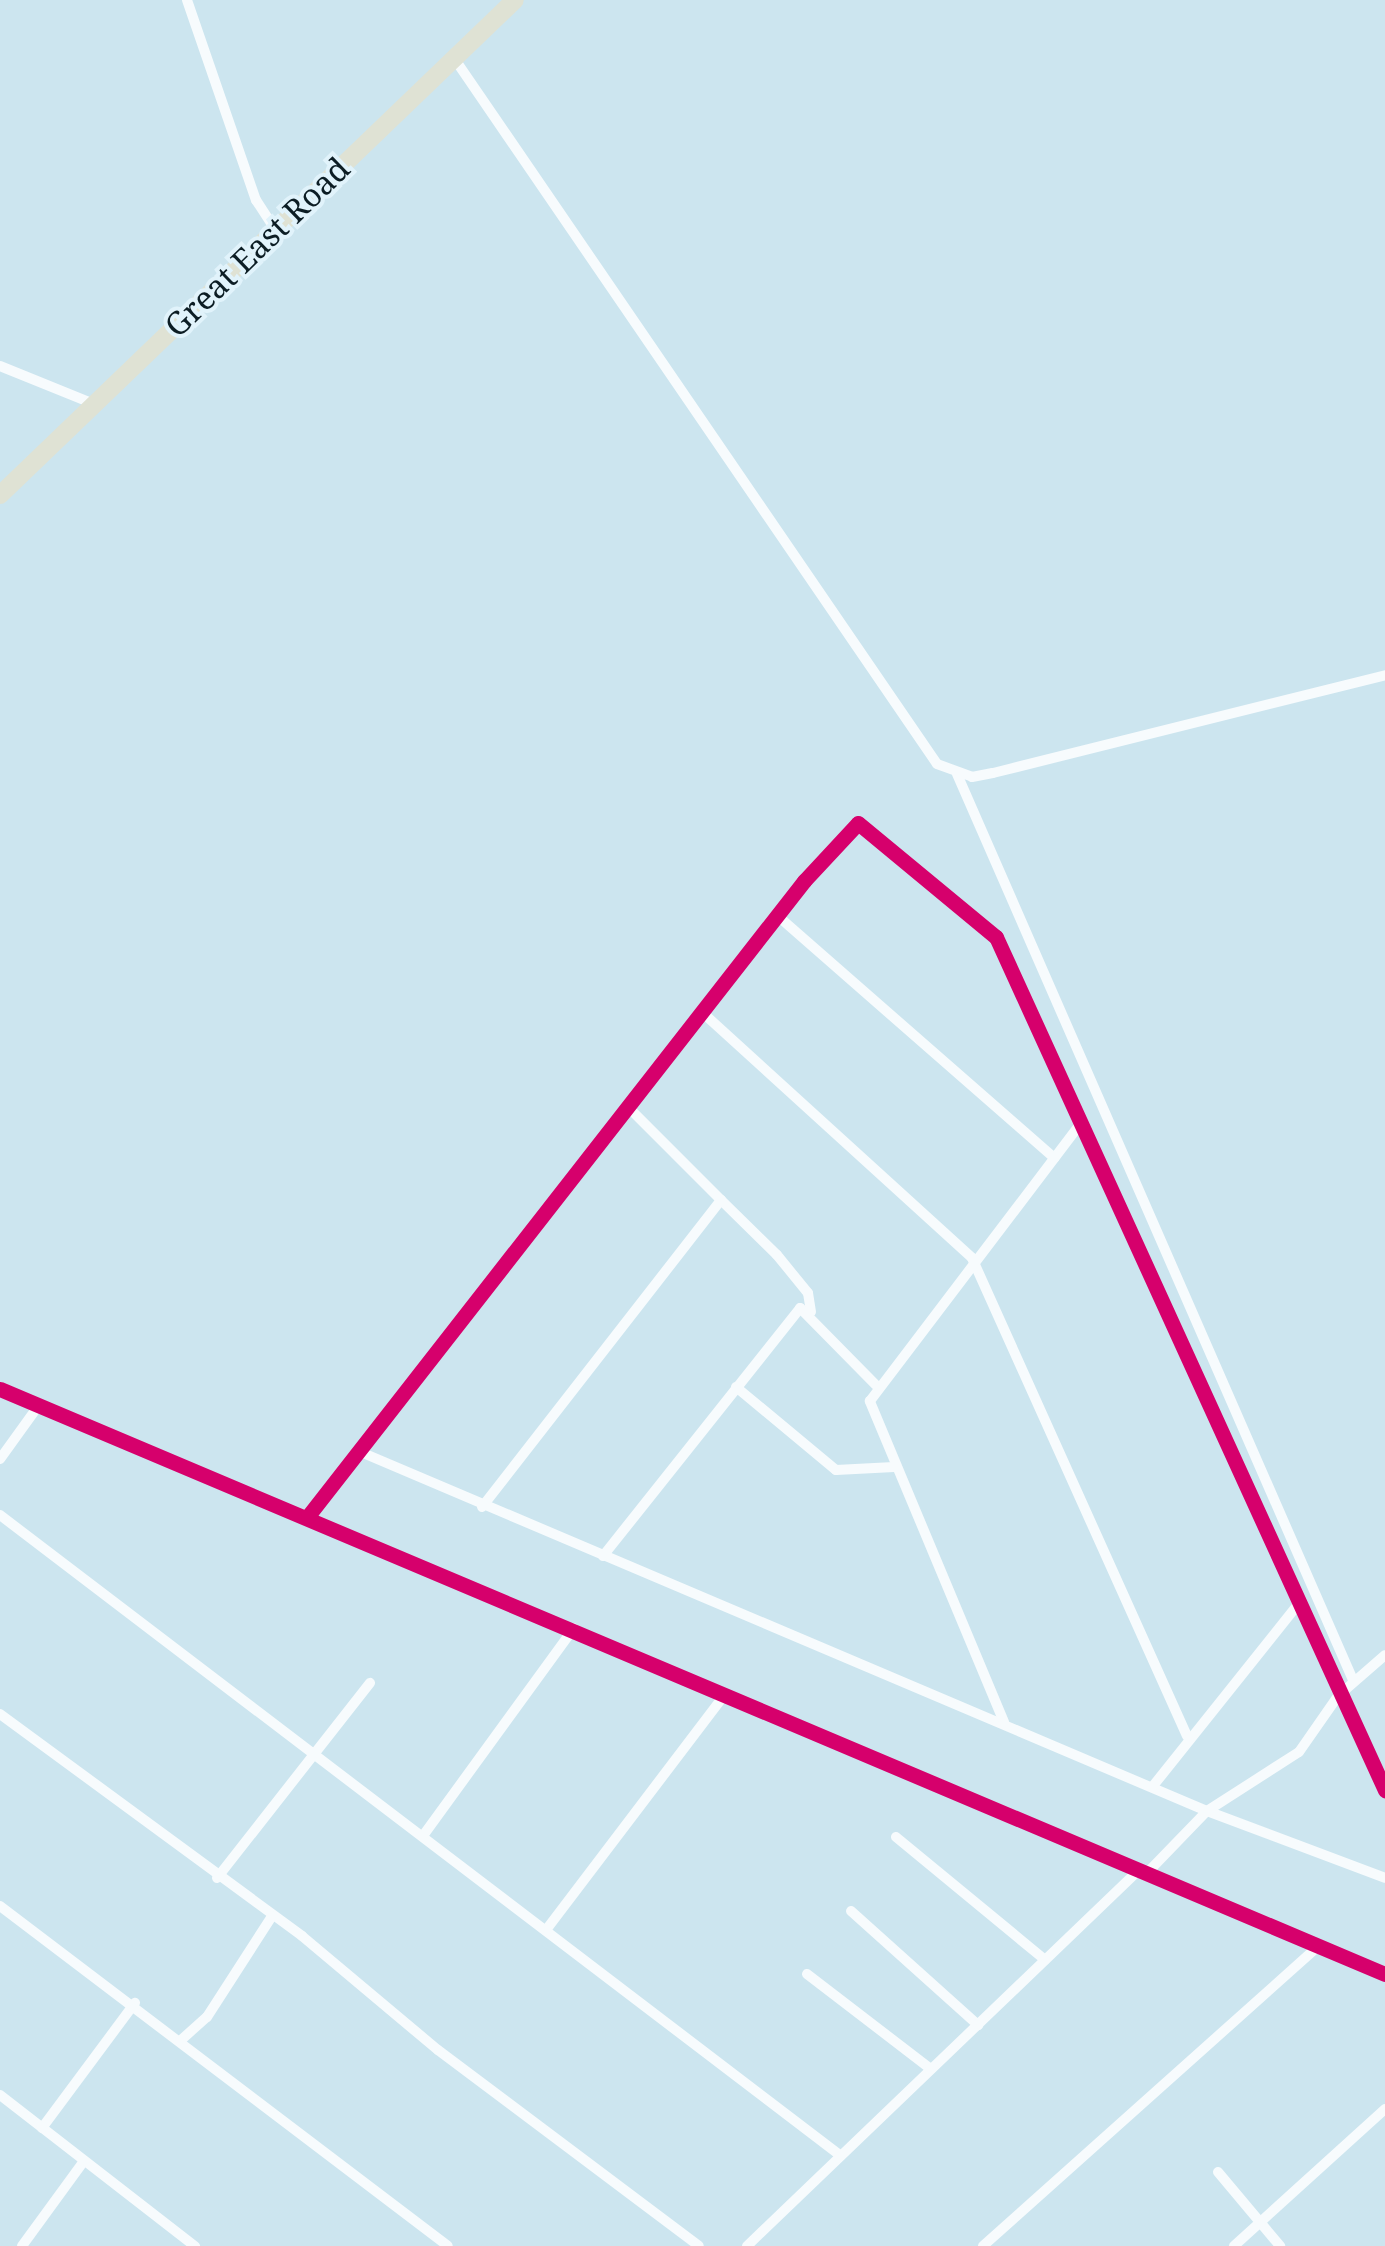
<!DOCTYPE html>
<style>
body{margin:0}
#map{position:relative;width:1385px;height:2246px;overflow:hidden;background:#cce5ef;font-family:"Noto Serif",serif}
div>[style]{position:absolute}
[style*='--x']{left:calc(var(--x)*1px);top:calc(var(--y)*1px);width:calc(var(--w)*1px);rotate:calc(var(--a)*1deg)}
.minor>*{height:10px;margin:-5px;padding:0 5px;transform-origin:5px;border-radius:5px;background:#f7fbfd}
.trunk>*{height:18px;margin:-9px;padding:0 9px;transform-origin:9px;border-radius:9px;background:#dfe2d4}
.cycleway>*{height:15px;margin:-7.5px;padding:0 7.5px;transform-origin:7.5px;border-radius:7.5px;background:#d6006c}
span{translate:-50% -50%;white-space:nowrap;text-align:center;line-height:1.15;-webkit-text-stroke:8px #e1f3fb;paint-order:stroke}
.street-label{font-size:32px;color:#0c1d24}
</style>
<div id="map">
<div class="minor">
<i style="--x:187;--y:0;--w:212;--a:71"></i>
<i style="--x:256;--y:200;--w:35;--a:57"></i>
<i style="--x:454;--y:58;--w:855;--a:55.62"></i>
<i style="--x:937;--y:764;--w:37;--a:20"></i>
<i style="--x:972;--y:777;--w:21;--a:-11"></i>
<i style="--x:993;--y:773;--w:404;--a:-14"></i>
<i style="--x:0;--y:366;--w:101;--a:22"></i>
<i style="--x:957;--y:774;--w:989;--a:66.39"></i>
<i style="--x:779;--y:917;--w:366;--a:41.2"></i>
<i style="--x:703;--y:1013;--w:364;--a:42.3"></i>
<i style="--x:972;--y:1258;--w:524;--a:65.78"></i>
<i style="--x:721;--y:1200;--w:78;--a:44.5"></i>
<i style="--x:777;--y:1255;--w:49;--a:50.8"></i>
<i style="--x:808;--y:1293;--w:19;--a:81"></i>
<i style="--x:736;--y:1387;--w:130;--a:39.7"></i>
<i style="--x:836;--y:1470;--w:58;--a:-3"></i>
<i style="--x:0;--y:1389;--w:1503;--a:22.9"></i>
<i style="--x:363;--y:1453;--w:917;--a:22.99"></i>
<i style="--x:1207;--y:1811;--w:190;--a:20.6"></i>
<i style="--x:0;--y:1459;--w:67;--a:-54.2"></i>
<i style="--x:482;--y:1507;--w:389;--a:-52.1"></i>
<i style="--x:721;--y:1200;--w:130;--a:-135"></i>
<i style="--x:0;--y:1515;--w:1057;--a:37.31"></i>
<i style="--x:308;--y:1516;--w:806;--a:-52.01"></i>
<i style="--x:804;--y:881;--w:79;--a:-47"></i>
<i style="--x:858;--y:823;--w:179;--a:39.6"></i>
<i style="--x:996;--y:937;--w:938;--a:65.49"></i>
<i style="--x:603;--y:1556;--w:317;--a:-51.5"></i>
<i style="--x:800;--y:1308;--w:108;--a:45.4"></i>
<i style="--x:0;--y:1714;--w:375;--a:36.3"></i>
<i style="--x:302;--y:1936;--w:177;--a:40"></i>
<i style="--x:438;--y:2050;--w:326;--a:36.9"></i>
<i style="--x:1004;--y:1722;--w:348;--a:-112.7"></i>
<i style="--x:870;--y:1401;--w:348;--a:-52.8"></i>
<i style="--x:1153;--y:1786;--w:234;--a:-51.4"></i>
<i style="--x:425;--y:1833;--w:253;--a:-54"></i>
<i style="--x:896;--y:1837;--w:193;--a:39.5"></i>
<i style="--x:1148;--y:1872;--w:85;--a:-46"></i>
<i style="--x:1207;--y:1811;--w:109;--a:-32.7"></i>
<i style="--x:1299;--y:1752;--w:68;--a:-55.1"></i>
<i style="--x:1338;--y:1696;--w:62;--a:-41.1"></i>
<i style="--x:217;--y:1878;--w:248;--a:-51.9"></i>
<i style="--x:0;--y:1906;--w:562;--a:37.2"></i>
<i style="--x:851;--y:1911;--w:171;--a:41.9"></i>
<i style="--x:546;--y:1930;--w:296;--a:-52.8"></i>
<i style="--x:807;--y:1974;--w:156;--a:37.5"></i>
<i style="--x:180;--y:2041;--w:36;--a:-42"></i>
<i style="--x:207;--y:2017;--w:120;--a:-57.2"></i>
<i style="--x:0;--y:2095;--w:247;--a:37.8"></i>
<i style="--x:42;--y:2128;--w:156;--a:-53.4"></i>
<i style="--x:1218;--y:2172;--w:97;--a:50"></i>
<i style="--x:22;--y:2246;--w:105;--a:-53.9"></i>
<i style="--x:747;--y:2246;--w:545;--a:-43.81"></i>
<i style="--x:983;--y:2246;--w:450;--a:-41.8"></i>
<i style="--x:1234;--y:2246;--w:204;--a:-42.2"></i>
</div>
<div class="trunk">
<i style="--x:0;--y:495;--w:714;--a:-43.87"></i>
</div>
<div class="cycleway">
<i style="--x:0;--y:1389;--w:1503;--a:22.9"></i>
<i style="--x:308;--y:1516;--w:806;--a:-52.01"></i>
<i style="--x:804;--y:881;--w:79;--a:-47"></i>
<i style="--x:858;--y:823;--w:179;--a:39.6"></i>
<i style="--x:996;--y:937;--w:938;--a:65.49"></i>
</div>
<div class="street-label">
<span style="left:257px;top:247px;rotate:-44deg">Great East Road</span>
</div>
</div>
